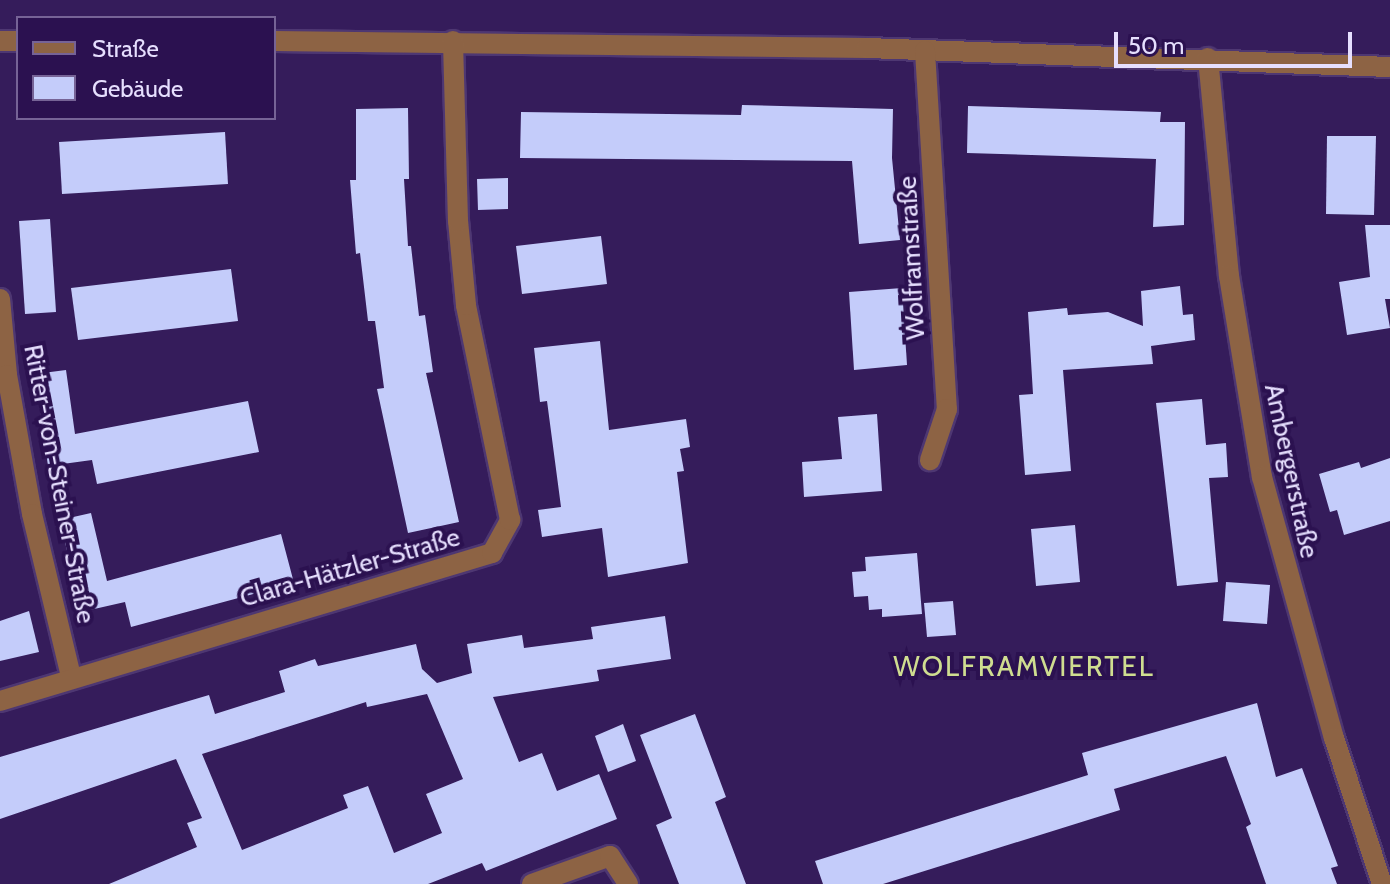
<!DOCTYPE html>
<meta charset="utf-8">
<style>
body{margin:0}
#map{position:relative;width:1390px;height:884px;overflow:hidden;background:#351c5b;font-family:Cabin,sans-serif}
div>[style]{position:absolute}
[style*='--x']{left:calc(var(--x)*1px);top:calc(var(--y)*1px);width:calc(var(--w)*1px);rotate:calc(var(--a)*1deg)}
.building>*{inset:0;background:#c4ccfa}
.roads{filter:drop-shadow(2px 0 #4e3772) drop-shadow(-2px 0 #4e3772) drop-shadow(0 2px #4e3772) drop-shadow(0 -2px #4e3772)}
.street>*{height:20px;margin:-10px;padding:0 10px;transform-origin:10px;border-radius:10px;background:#8d6344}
span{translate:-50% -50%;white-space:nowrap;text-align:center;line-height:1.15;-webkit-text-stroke:8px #2b1150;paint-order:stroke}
.street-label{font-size:26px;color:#e6dffe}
.neighbourhood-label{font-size:28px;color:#cfdd90;letter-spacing:2px}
.legend{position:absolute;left:16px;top:16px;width:260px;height:104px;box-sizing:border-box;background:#2b1150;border:2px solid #766396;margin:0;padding:10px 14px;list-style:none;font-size:24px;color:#e6dffe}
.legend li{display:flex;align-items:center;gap:16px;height:40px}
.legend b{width:40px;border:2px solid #766396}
.scale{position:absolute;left:1114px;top:32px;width:238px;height:36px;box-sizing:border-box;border:4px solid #e6dffe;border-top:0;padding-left:10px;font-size:24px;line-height:28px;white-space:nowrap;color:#e6dffe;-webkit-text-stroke:6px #2b1150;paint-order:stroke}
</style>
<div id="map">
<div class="building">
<i style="clip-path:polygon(742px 105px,893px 109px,892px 158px,900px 240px,859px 244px,852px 161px,520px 158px,521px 112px,741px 115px)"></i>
<i style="clip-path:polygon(968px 106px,1161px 112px,1160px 122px,1185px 122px,1184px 225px,1153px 227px,1156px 159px,967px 153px)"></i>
<i style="clip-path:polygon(408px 108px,409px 179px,404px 179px,408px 246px,411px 246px,419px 316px,425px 315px,433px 372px,426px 373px,459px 522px,408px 533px,377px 389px,384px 388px,375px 321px,368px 321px,360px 253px,356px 254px,350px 180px,356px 180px,356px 109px)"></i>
<i style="clip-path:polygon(225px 132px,228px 184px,62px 194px,59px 142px)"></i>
<i style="clip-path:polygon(1327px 136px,1376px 136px,1374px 215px,1326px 214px)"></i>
<i style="clip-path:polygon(508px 178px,508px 209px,478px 210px,477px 179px)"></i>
<i style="clip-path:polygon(50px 219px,56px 312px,25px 314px,19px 221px)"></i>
<i style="clip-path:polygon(1365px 225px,1390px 225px,1390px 299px,1385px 299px,1390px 328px,1347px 335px,1339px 282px,1370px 277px)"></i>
<i style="clip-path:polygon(601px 236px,607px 284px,522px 294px,516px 246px)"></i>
<i style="clip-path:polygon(231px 269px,238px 321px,78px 340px,71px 288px)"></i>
<i style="clip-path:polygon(1180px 286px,1183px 315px,1193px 314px,1195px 340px,1151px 346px,1153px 364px,1063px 370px,1071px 471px,1025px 475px,1019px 395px,1033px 394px,1028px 312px,1067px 308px,1068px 315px,1108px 312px,1143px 326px,1141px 291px)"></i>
<i style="clip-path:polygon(902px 288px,907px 365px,854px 370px,849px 292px)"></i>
<i style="clip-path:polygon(600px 341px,609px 430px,686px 419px,690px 447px,680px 449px,684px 471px,677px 472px,688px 563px,608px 577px,602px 528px,542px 537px,538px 510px,561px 507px,547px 401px,540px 402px,534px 348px)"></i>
<i style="clip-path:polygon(66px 370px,75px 434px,248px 401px,259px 452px,97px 484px,92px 460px,48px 466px,35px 374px)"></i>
<i style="clip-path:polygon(1202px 399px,1206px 445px,1226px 443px,1228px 477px,1209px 478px,1218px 582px,1177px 586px,1156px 403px)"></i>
<i style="clip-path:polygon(877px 414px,882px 491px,804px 497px,802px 462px,842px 459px,838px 417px)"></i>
<i style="clip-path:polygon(1390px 458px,1390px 521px,1344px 535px,1337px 510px,1330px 512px,1319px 474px,1359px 462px,1361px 468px)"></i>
<i style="clip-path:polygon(91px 513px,107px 581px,281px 534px,294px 583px,131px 627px,125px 602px,81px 612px,60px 520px)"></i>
<i style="clip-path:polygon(1075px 525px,1080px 582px,1036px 586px,1031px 529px)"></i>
<i style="clip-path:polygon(917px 553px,922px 614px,882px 617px,882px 609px,869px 610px,868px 596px,854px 597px,852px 572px,866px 571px,865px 557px)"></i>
<i style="clip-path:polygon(1226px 582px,1270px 585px,1267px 624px,1223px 621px)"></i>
<i style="clip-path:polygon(953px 601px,956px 635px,927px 637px,924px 603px)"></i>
<i style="clip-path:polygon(29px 611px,39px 652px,0 661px,0 621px)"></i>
<i style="clip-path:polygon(evenodd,665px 616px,671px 659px,597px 670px,599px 681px,493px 697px,519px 762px,542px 753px,557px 791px,599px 774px,617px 819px,486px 871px,482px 863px,428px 884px,109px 884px,197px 847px,187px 823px,202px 818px,176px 759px,0 819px,0 757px,209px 695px,215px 714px,285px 692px,279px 671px,315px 659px,318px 666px,416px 644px,422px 669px,437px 683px,472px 673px,467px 644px,522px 635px,524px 648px,593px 639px,591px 627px,665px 616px,427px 694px,463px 779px,426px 794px,442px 833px,394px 853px,368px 786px,343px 795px,348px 808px,242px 850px,202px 754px,366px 702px,367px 707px,427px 694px)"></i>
<i style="clip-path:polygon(1257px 703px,1276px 777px,1302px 768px,1338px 866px,1331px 868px,1337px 884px,1266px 884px,1246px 827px,1251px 824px,1226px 756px,1114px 789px,1120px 810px,883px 884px,823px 884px,815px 861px,1088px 775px,1082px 753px)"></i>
<i style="clip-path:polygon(695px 714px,726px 797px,715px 802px,746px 884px,679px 884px,656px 825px,672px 818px,640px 735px)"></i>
<i style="clip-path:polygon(623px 724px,636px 761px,608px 772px,595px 736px)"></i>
</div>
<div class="roads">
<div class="street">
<i style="--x:0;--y:41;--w:18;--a:0"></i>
<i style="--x:274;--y:41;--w:593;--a:0.68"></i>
<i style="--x:867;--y:48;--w:523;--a:2.08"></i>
<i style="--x:925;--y:51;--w:359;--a:86.5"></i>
<i style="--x:947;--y:409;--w:54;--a:108.4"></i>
<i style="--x:1208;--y:58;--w:219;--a:84.5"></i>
<i style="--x:1229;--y:276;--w:204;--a:80.7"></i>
<i style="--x:1262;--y:477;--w:271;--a:74.6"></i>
<i style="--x:1334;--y:738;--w:154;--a:71.8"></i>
<i style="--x:0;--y:299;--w:76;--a:84.7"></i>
<i style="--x:7;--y:375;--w:141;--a:79.8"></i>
<i style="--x:32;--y:514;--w:168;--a:76.5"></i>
<i style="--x:0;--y:701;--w:514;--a:-16.74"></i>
<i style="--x:492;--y:553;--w:38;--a:-61"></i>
<i style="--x:510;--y:520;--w:219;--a:-101.6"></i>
<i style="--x:466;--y:305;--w:84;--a:-95.4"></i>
<i style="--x:458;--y:221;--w:180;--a:-91.6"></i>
<i style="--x:532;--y:884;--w:83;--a:-19.7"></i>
<i style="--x:610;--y:856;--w:33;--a:57"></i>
</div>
</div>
<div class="street-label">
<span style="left:912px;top:258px;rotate:-93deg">Wolframstraße</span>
<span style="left:1291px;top:471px;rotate:78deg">Ambergerstraße</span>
<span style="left:59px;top:484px;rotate:79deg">Ritter-von-Steiner-Straße</span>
<span style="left:350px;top:568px;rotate:-16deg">Clara-Hätzler-Straße</span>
</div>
<div class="neighbourhood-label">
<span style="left:1024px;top:666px">WOLFRAMVIERTEL</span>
</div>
<ul class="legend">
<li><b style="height:10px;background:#8d6344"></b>Straße</li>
<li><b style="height:22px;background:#c4ccfa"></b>Gebäude</li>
</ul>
<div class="scale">50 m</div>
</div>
